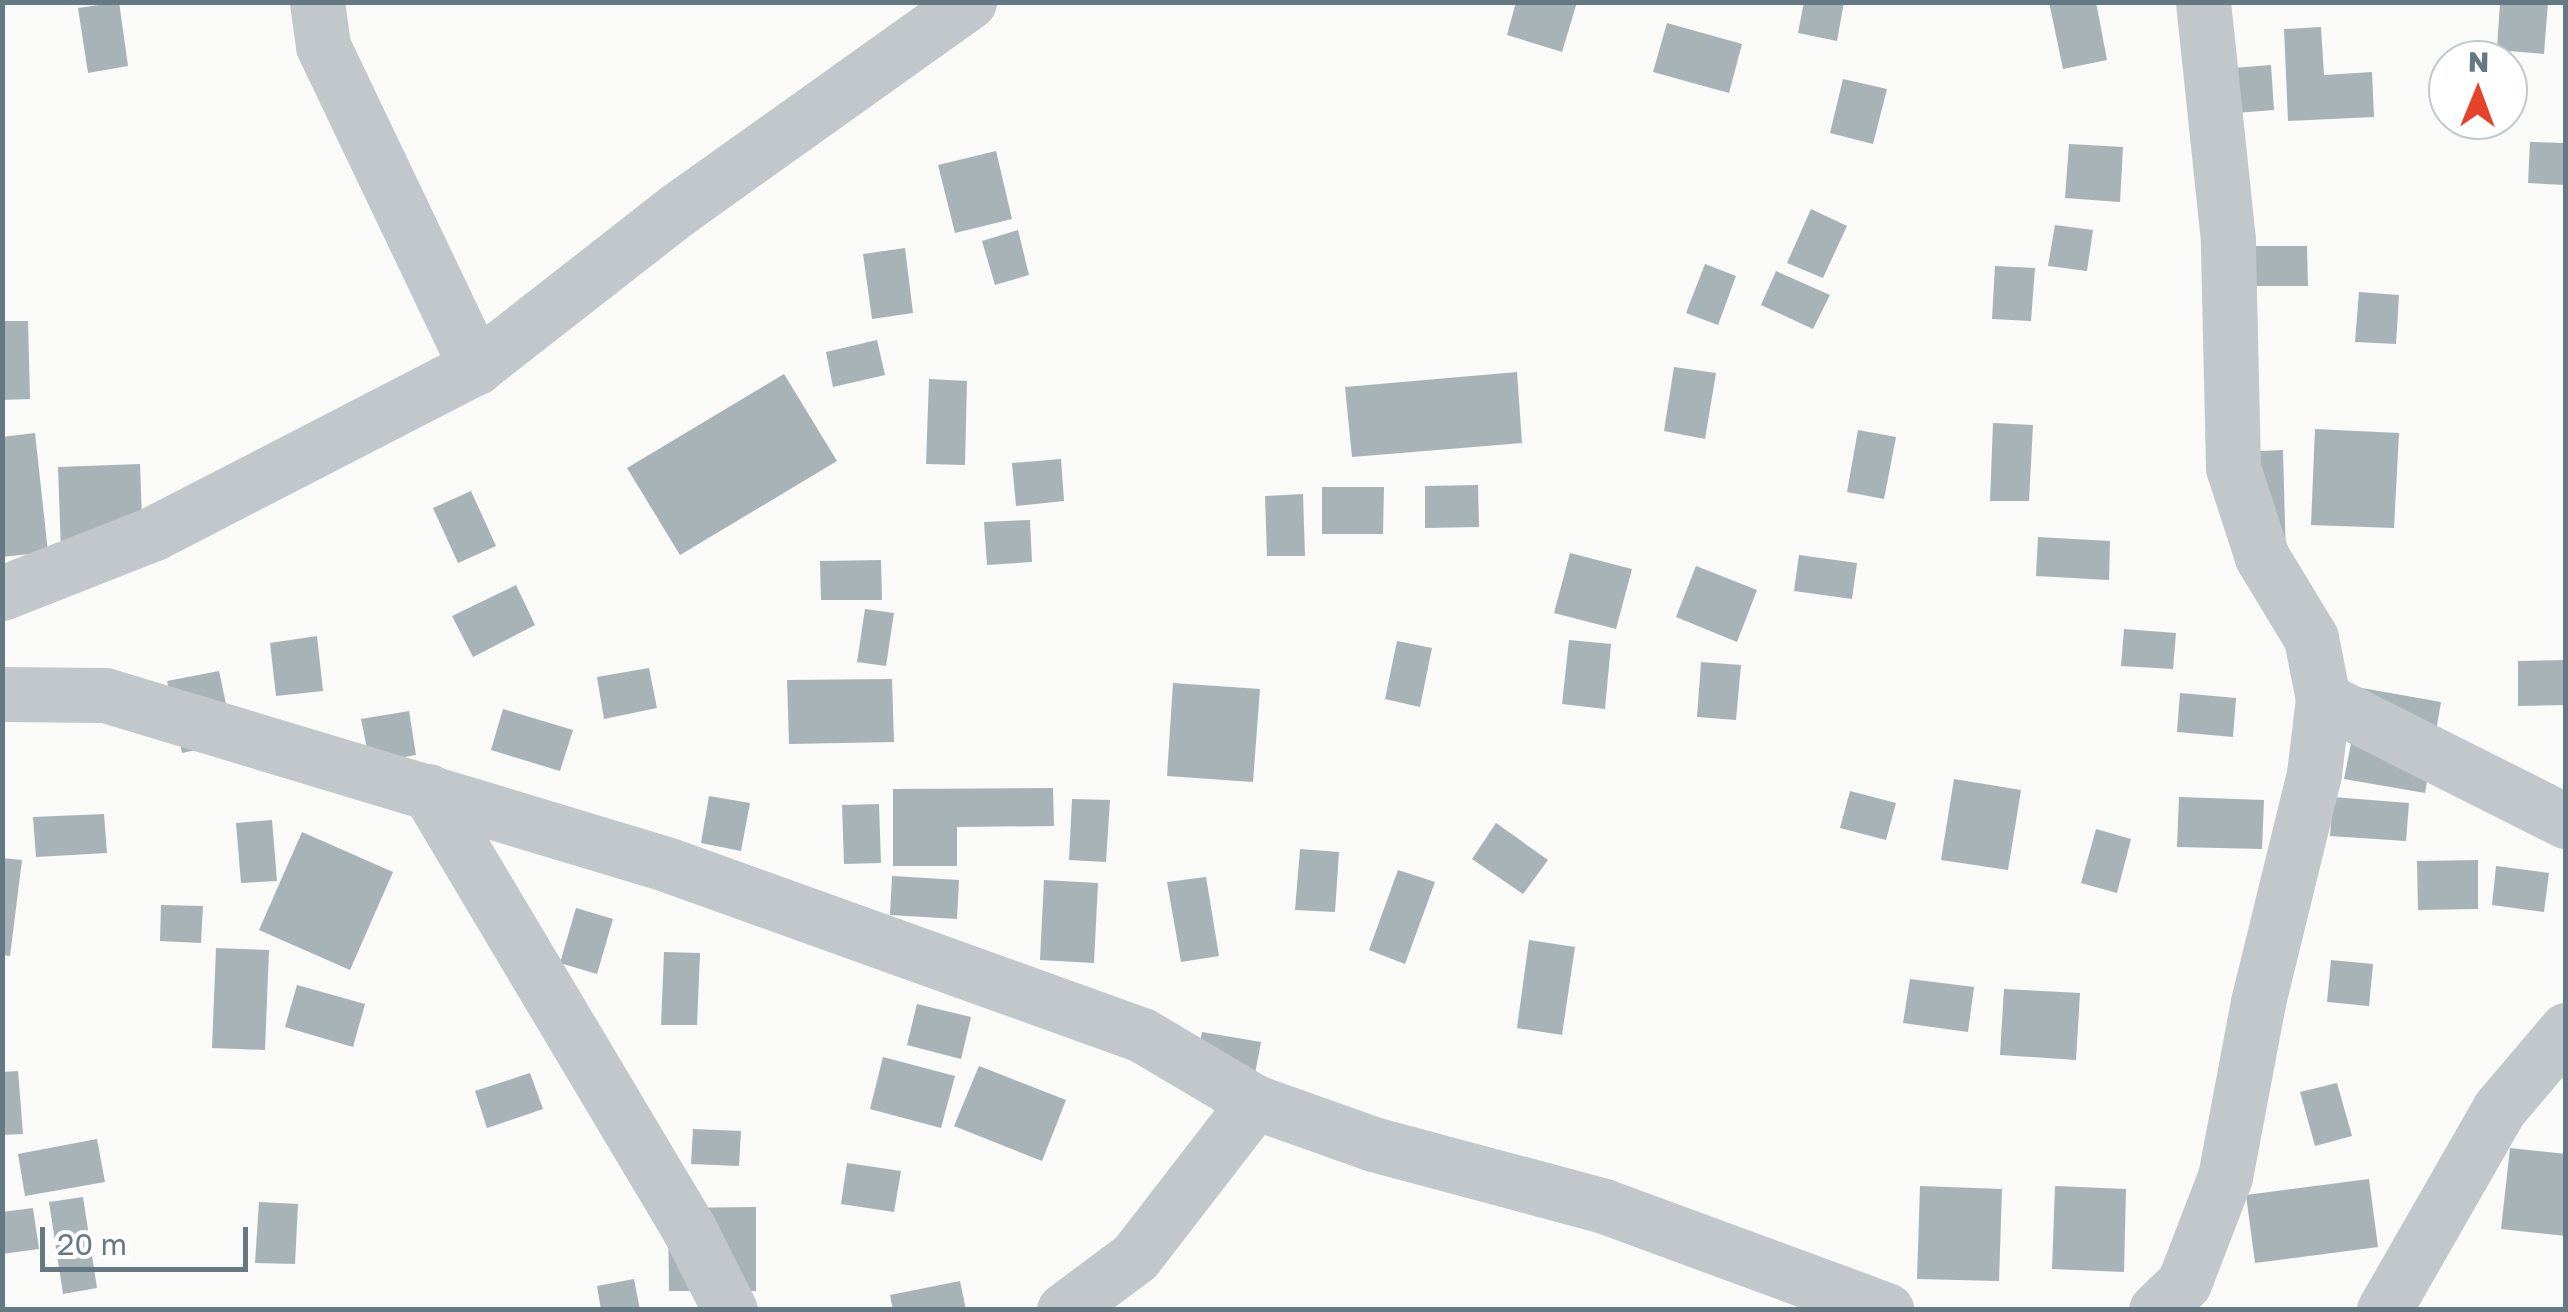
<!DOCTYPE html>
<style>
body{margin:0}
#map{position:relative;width:2568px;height:1312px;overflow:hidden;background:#fafaf8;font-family:"Golos Text",sans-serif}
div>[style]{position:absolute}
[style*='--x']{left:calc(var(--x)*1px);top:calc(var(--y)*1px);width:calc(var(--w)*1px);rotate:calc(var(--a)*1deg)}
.building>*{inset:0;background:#a7b3b7}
.minor>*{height:55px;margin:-27.5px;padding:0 27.5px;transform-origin:27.5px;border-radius:27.5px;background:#c1c7ca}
span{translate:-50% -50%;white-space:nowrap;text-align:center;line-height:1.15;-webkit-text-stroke:10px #fff;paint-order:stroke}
.frame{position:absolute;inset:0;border:5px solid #647983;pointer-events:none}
.north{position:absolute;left:2428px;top:40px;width:100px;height:100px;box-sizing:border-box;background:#fff;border:2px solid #c1c9cd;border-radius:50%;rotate:1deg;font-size:28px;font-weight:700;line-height:40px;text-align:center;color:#647983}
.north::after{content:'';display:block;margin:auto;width:35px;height:45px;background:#e6432b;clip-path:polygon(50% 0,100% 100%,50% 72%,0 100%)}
.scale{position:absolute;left:40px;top:1227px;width:208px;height:45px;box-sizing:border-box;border:5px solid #647983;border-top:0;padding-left:12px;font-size:30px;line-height:35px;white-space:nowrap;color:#647983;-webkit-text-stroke:8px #fff;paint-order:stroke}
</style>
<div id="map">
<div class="building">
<i style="clip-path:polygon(119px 2px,128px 66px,88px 73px,78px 8px)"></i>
<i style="clip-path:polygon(1516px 2px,1577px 2px,1562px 52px,1507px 35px)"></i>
<i style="clip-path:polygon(1804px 2px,1844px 2px,1837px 41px,1798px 33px)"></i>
<i style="clip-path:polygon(2049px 2px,2096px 2px,2107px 60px,2063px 69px)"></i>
<i style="clip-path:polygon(2500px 2px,2548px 2px,2544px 54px,2497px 50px)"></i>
<i style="clip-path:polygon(1667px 23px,1742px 44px,1729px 93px,1653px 72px)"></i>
<i style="clip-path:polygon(2321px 27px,2324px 75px,2372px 72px,2374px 117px,2288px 121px,2284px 29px)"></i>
<i style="clip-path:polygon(2271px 65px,2274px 110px,2223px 114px,2220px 69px)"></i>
<i style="clip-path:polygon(1843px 79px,1887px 89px,1873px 144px,1830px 133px)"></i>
<i style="clip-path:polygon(2530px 142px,2566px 143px,2566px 185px,2528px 183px)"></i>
<i style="clip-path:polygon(2069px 144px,2123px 147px,2120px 202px,2065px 198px)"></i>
<i style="clip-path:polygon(996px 151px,1012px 219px,955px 233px,938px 165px)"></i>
<i style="clip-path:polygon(1811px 209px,1847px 226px,1823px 278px,1787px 263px)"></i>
<i style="clip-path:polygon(2055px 225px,2093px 230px,2087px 271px,2048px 266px)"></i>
<i style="clip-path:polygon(1018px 230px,1029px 275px,995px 285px,982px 241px)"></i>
<i style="clip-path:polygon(2240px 246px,2307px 246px,2308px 286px,2241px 286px)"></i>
<i style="clip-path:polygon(905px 248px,913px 313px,872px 319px,863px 254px)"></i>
<i style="clip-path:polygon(1705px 264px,1736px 276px,1718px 325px,1686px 313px)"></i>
<i style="clip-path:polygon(1995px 266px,2035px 268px,2031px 321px,1992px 319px)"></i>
<i style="clip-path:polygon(1776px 271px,1830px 295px,1813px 329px,1761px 305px)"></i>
<i style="clip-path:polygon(2359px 292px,2399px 295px,2396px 344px,2355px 342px)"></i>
<i style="clip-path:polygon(2px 321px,28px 321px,30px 399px,2px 400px)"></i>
<i style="clip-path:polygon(877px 340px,885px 375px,833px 387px,826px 352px)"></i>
<i style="clip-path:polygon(1674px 367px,1716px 373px,1705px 439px,1664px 431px)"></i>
<i style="clip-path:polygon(1517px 372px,1522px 443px,1352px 457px,1345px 387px)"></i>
<i style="clip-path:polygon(784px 374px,837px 461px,680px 555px,627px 468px)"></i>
<i style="clip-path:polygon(929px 379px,967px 381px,965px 465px,926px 464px)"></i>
<i style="clip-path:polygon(1993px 423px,2033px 425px,2029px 501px,1990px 501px)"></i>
<i style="clip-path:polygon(2315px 429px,2399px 433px,2394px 528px,2311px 525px)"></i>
<i style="clip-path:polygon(1858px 430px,1896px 437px,1884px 499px,1847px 492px)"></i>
<i style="clip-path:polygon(35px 433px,48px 552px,2px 557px,2px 437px)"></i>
<i style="clip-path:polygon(2283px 450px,2286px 560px,2239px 452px)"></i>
<i style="clip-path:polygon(1061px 459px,1064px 501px,1016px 506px,1012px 463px)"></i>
<i style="clip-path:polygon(140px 464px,143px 549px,61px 551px,58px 467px)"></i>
<i style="clip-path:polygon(1478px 485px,1479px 527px,1425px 528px,1425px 486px)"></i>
<i style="clip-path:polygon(1322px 487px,1384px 487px,1383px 534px,1322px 534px)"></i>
<i style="clip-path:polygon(471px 491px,496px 546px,458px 563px,433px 508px)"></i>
<i style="clip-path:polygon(1303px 494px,1305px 556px,1267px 556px,1265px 496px)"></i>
<i style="clip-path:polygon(1030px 520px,1032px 562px,987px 565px,984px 522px)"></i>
<i style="clip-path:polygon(2038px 537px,2110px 541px,2109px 580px,2036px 576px)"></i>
<i style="clip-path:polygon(1570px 553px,1632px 569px,1616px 629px,1554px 613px)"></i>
<i style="clip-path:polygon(1799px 555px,1857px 563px,1852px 599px,1794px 591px)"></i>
<i style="clip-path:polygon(881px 560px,882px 600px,821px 600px,820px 561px)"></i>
<i style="clip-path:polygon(1696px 566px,1757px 590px,1737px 642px,1676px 617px)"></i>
<i style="clip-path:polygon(516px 585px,535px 625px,473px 657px,452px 616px)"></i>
<i style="clip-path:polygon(865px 609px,894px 613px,886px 666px,857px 662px)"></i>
<i style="clip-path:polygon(2124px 629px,2176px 633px,2173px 669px,2121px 666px)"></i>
<i style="clip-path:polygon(317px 636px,323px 691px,276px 696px,270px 643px)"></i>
<i style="clip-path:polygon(1569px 640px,1611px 644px,1605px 709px,1562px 704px)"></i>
<i style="clip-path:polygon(1397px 641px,1432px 648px,1420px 707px,1385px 699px)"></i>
<i style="clip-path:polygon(2566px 660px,2566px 705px,2518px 706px,2518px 661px)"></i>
<i style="clip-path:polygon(1701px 662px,1741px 665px,1736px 720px,1697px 717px)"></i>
<i style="clip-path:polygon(649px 668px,657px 708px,604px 719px,597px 677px)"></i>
<i style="clip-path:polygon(219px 671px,234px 742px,182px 753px,167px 681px)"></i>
<i style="clip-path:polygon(892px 679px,894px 742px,789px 744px,787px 680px)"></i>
<i style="clip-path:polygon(1173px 683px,1260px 689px,1253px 782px,1167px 776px)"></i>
<i style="clip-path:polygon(2362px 688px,2441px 702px,2425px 793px,2344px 779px)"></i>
<i style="clip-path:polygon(2180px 693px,2236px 698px,2233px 737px,2177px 732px)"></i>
<i style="clip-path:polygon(503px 709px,573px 730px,560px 771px,491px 750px)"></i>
<i style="clip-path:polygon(409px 711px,416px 755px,370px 763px,361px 719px)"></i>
<i style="clip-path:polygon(1954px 779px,2021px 790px,2008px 870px,1941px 860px)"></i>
<i style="clip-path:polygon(1053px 788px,1054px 826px,957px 827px,957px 866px,893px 866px,893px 789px)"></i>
<i style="clip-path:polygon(1850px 791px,1896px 803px,1886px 840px,1840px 828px)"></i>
<i style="clip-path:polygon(709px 796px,750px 803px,741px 851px,701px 843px)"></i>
<i style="clip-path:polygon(2179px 797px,2264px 800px,2262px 849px,2177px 847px)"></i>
<i style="clip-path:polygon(2333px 797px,2409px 803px,2406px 841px,2330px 836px)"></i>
<i style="clip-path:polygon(1072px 799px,1110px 800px,1106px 862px,1069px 860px)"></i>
<i style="clip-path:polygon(879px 804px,881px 863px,844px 864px,842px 805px)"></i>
<i style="clip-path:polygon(104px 814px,107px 853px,36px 857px,33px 817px)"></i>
<i style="clip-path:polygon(272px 820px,277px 881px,241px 883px,236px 823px)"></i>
<i style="clip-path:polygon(1496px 823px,1548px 860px,1523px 894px,1472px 859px)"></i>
<i style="clip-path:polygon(2096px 829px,2131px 839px,2117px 893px,2081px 883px)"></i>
<i style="clip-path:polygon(302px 832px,393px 872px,350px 970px,259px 930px)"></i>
<i style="clip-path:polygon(1300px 849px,1339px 852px,1335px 912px,1295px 910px)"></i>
<i style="clip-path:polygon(2px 858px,22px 860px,10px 956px,2px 955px)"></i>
<i style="clip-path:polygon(2478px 860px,2478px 909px,2418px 910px,2417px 861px)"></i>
<i style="clip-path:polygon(2496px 866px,2549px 873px,2544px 912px,2492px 905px)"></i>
<i style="clip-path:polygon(1398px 870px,1435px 882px,1405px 964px,1369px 950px)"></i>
<i style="clip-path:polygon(892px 876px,959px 880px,957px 919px,890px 915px)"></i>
<i style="clip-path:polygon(1206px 877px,1219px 956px,1181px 962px,1167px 882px)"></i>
<i style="clip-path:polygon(1044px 880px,1098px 883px,1094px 963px,1040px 960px)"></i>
<i style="clip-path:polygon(161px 905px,203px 906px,201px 943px,160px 941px)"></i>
<i style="clip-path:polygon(576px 908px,613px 919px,597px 974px,560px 963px)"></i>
<i style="clip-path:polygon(1529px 940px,1575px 947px,1562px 1035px,1517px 1028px)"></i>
<i style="clip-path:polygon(216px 948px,269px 950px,265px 1050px,212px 1048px)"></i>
<i style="clip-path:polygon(664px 952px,700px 953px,697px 1025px,661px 1025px)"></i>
<i style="clip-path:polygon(2331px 960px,2373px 964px,2369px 1006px,2327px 1002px)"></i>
<i style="clip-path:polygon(1910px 979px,1974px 987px,1968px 1032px,1903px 1023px)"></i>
<i style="clip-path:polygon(297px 985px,365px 1004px,353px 1047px,285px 1027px)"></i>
<i style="clip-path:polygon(2004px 989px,2080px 993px,2076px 1060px,2000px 1055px)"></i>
<i style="clip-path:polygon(917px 1004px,971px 1017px,961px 1059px,907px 1045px)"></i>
<i style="clip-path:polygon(1202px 1032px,1261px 1042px,1254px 1079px,1195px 1069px)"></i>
<i style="clip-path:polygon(883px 1057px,955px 1076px,941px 1128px,870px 1109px)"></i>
<i style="clip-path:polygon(979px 1066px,1066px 1100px,1042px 1161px,954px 1126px)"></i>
<i style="clip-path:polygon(18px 1071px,23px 1134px,2px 1135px,2px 1072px)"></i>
<i style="clip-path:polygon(530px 1073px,543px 1109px,487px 1128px,475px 1091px)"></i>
<i style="clip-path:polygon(2337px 1083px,2352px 1136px,2315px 1146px,2300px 1092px)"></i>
<i style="clip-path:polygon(693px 1129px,741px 1131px,739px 1166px,691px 1164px)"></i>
<i style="clip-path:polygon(97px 1139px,105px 1182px,25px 1196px,18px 1154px)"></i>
<i style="clip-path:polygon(2510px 1148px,2566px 1154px,2566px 1236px,2501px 1229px)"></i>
<i style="clip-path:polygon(847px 1163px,901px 1171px,894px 1212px,841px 1204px)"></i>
<i style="clip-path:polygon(2369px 1179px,2378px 1247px,2255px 1263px,2246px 1195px)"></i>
<i style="clip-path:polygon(1920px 1186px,2002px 1189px,1999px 1281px,1917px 1279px)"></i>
<i style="clip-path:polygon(2055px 1186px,2126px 1189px,2124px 1272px,2052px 1269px)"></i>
<i style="clip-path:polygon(83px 1197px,97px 1288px,63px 1294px,49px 1202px)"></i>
<i style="clip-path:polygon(259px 1202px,298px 1204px,295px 1264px,255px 1263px)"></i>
<i style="clip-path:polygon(756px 1207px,756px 1291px,669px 1291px,668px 1208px)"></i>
<i style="clip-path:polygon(33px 1208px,39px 1249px,2px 1254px,2px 1212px)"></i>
<i style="clip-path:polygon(634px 1279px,640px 1310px,601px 1310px,597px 1286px)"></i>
<i style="clip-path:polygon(960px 1281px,966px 1310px,893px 1310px,890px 1295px)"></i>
</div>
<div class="minor">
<i style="--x:317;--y:2;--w:44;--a:82.2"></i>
<i style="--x:323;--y:46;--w:356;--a:64.5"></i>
<i style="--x:2;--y:593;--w:163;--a:-21.5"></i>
<i style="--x:154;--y:533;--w:362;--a:-27.3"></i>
<i style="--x:476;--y:367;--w:255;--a:-38"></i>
<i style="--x:677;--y:210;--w:359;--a:-35.5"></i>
<i style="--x:2;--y:694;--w:103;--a:0.6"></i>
<i style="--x:105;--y:695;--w:586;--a:16.76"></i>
<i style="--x:666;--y:864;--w:506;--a:19.76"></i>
<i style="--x:1142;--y:1035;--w:131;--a:30.7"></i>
<i style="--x:1255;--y:1102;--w:125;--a:19.6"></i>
<i style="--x:1373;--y:1144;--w:239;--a:15"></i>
<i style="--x:1604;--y:1206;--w:301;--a:20.2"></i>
<i style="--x:2323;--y:699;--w:272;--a:26.7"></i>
<i style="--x:428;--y:791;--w:510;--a:59.21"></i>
<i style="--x:689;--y:1229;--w:91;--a:63.2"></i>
<i style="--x:1064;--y:1310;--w:89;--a:-36.7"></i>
<i style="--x:1135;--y:1257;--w:196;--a:-52.3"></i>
<i style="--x:2156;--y:1310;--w:39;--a:-44"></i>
<i style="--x:2184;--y:1283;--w:114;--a:-68.9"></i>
<i style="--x:2225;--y:1177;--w:178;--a:-79.3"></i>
<i style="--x:2258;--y:1002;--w:235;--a:-76.2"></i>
<i style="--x:2314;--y:774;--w:76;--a:-83.2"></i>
<i style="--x:2323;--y:699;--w:62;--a:-101.1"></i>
<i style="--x:2311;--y:638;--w:95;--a:-121.2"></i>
<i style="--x:2262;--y:557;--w:94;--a:-108"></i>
<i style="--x:2233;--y:468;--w:228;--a:-91.3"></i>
<i style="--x:2228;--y:240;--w:239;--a:-96"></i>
<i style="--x:2384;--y:1310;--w:232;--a:-60.2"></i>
<i style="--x:2499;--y:1109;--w:104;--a:-49.7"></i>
</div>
<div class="frame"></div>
<div class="north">N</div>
<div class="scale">20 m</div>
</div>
